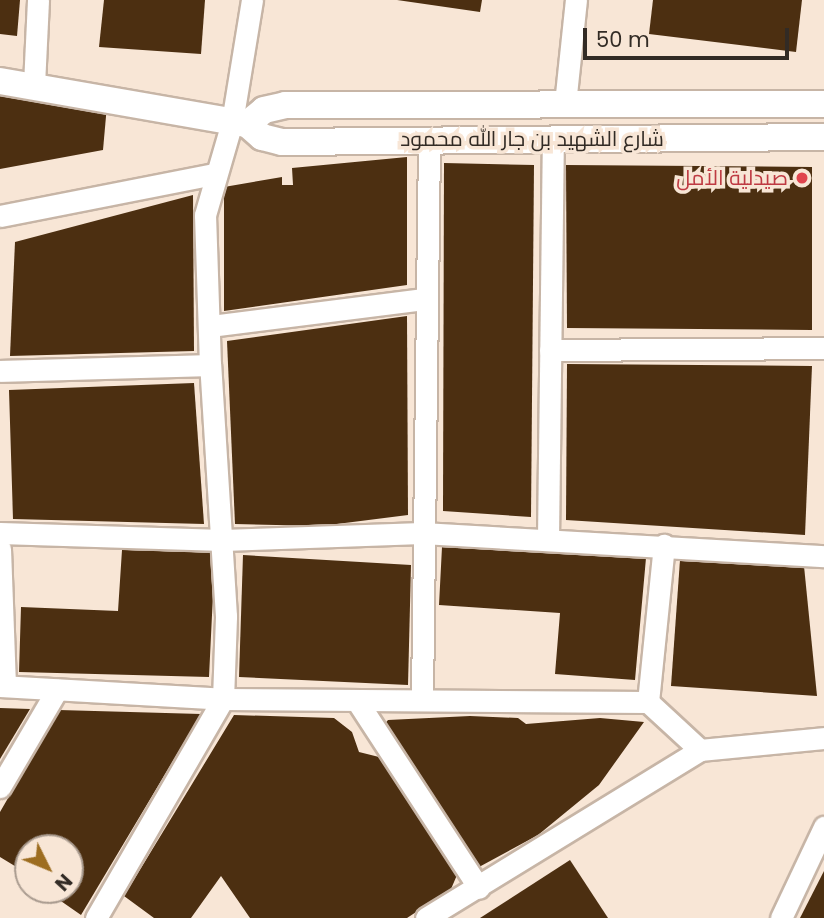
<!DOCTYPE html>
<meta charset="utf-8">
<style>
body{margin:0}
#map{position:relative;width:824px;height:918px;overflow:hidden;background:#f8e6d6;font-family:Poppins,Cairo,sans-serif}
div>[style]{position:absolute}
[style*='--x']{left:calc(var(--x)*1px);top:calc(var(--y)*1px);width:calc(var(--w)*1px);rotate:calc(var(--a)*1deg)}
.building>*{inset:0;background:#4c2f11}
.roads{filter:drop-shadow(2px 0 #c7b5a6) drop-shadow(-2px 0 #c7b5a6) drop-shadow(0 2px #c7b5a6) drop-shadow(0 -2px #c7b5a6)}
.minor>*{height:21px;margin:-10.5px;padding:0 10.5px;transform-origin:10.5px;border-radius:10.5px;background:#fff}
.tertiary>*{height:26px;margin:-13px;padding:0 13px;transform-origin:13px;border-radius:13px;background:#fff}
.dots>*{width:19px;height:19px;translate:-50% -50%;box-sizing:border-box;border:4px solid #f8e6d6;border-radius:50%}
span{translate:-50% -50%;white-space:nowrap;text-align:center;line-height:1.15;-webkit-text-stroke:7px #f8e6d6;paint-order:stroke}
.street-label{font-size:21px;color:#322b25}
.health-label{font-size:21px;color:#be3a42}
.right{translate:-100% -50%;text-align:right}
.north{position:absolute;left:14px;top:834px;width:70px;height:70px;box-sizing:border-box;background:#f8e6d6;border:2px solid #a99b8f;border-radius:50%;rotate:133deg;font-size:19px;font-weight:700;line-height:28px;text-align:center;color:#322b25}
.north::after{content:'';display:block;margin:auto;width:24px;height:32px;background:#9d6d20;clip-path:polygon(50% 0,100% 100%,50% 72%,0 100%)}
.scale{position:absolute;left:583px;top:28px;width:206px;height:32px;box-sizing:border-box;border:4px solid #322b25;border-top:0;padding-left:9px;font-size:21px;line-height:24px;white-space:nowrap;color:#322b25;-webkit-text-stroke:5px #f8e6d6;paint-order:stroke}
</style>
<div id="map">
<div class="building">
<i style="clip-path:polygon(0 0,20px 0,17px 36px,0 34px)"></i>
<i style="clip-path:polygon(104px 0,205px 0,201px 54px,99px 47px)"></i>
<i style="clip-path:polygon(397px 0,482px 0,480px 12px)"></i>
<i style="clip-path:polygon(653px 0,802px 0,796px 52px,649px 34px)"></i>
<i style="clip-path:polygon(0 95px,107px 105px,103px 150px,0 169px)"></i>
<i style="clip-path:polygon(407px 157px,407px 285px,224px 311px,224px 187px,282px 177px,282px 185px,293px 185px,292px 168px)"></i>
<i style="clip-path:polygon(444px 163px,534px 165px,531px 517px,443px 511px)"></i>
<i style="clip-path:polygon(566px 165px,812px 167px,812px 330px,567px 328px)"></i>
<i style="clip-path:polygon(193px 195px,194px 351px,10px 356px,15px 242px)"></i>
<i style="clip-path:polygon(407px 316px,408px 515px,321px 526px,235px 524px,227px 341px)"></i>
<i style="clip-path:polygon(567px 364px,812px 366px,805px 535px,566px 520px)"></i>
<i style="clip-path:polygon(194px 383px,204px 524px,13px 519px,9px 390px)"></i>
<i style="clip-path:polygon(442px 547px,646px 558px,635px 680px,555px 674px,560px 613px,439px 605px)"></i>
<i style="clip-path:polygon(122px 550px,215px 553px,209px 677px,19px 672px,21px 607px,118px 611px)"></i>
<i style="clip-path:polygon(243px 555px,411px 565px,408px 685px,239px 677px)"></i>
<i style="clip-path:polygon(680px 560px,804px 566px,817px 696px,671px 686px)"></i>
<i style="clip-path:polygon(0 708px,30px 709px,0 759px)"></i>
<i style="clip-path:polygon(59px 710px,201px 714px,81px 915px,45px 890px,70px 890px,70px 848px,28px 848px,28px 874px,0 857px,0 812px)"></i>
<i style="clip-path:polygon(234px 715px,334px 718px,352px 732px,359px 752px,379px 757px,457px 875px,451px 889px,407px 918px,250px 918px,221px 876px,191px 918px,154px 918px,124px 896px)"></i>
<i style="clip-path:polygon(470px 716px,518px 718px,526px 724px,600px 718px,644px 722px,599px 785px,538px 835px,479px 867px,384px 725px,388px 720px)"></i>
<i style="clip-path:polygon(570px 860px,608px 918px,480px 918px)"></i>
<i style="clip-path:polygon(824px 871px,824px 918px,800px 918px)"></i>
</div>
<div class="roads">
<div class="minor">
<i style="--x:34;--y:85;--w:85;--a:-87.3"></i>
<i style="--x:565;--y:104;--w:105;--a:-84"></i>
<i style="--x:0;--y:216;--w:219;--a:-11.1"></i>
<i style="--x:210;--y:326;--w:217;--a:-7.2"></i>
<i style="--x:550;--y:350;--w:274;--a:-0.4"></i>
<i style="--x:0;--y:371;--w:210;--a:-1.6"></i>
<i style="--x:0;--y:533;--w:223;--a:1.8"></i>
<i style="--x:223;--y:540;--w:199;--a:-2"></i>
<i style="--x:422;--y:533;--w:403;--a:3.3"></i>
<i style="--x:548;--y:539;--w:399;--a:-89.3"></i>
<i style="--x:0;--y:549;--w:137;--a:87.9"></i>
<i style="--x:0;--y:686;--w:223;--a:3.3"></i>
<i style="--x:223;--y:699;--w:425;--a:0.4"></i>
<i style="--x:648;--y:702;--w:71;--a:42.7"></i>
<i style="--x:422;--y:699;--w:559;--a:-89.28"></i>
<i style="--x:357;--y:701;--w:223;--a:56.9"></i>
<i style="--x:648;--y:702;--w:158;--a:-84.2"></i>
<i style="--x:0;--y:787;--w:113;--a:-59.6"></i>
<i style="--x:96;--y:918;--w:253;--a:-59.9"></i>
<i style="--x:223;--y:699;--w:83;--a:-87.9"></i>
<i style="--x:226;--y:616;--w:252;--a:-93.6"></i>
<i style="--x:210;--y:365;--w:150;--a:-91.9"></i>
<i style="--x:205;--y:215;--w:97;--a:-73.8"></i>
<i style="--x:232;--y:122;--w:124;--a:-80.7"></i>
<i style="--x:426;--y:918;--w:321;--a:-31.5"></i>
<i style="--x:700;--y:750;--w:125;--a:-5.5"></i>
<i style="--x:781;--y:918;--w:101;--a:-64.7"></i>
</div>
<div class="tertiary">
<i style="--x:0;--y:81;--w:251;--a:9.9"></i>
<i style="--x:247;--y:124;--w:20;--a:41"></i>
<i style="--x:262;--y:137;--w:21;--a:14"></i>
<i style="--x:282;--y:142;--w:542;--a:-0.53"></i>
<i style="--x:247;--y:124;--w:22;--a:-39"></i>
<i style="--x:264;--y:110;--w:22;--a:-13"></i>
<i style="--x:285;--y:105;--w:539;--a:-0.11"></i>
</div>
</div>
<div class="dots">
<i style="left:802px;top:178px;background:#e0444e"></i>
</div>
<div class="street-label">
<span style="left:532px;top:139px">شارع الشهيد بن جار الله محمود</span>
</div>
<div class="health-label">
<span class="right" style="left:788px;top:178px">صيدلية الأمل</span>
</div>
<div class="north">N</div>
<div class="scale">50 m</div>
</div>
